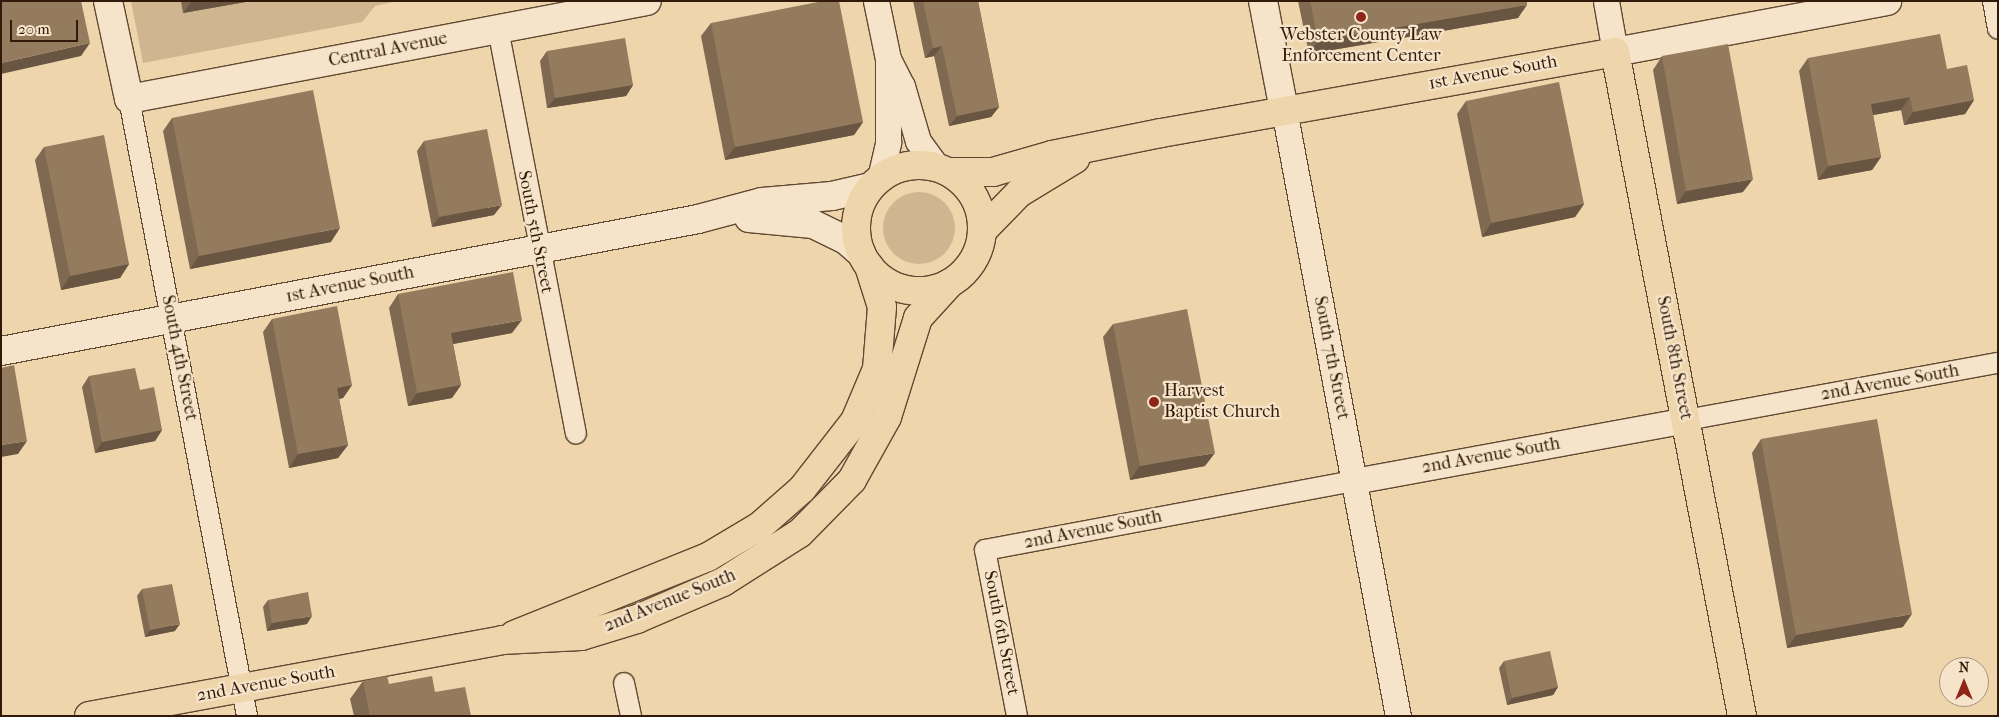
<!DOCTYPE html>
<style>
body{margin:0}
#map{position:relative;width:1999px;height:717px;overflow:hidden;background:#efd5ac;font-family:"IM FELL French Canon",serif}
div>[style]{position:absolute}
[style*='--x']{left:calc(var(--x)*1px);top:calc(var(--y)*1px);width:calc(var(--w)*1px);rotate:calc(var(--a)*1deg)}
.green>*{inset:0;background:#cfb590}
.round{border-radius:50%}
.roads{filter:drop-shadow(1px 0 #604932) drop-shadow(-1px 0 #604932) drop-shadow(0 1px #604932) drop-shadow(0 -1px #604932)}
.minor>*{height:20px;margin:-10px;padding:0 10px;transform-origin:10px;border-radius:10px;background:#f5e4c9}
.tertiary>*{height:25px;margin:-12.5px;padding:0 12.5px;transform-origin:12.5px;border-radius:12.5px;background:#f5e4c9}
.secondary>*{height:28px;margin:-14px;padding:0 14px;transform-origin:14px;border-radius:14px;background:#f5e4c9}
.primary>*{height:28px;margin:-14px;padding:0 14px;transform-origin:14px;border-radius:14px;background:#efd5ac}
.primary>.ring{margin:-14px;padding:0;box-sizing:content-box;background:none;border:28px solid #efd5ac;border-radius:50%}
.wall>*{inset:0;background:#7f6a51}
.shaded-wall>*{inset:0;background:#685642}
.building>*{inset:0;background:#947b5e}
.dots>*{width:14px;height:14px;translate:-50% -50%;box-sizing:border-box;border:2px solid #f5e4c9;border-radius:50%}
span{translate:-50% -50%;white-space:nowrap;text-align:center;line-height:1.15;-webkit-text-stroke:4.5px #f5e4c9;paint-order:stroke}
.poi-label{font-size:18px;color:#311a0a}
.left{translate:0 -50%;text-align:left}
.street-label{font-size:18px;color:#311a0a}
.frame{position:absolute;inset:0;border:2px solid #311a0a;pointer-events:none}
.north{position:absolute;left:1939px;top:657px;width:50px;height:50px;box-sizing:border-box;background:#f5e4c9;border:1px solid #a7937d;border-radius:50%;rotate:0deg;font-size:14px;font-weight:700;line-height:20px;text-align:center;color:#311a0a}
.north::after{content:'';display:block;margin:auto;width:18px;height:22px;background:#8f2418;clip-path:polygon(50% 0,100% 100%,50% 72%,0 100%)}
.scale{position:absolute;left:10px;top:20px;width:68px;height:22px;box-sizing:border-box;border:2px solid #311a0a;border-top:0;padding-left:6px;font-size:15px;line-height:18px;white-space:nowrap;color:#311a0a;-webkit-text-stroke:4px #f5e4c9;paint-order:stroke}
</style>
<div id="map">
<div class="green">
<i style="clip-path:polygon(131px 1px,398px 1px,375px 6px,362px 22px,143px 63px)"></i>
<i class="round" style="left:883px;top:192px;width:72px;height:72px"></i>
</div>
<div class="roads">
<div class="minor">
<i style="--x:1993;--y:1;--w:28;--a:80"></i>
<i style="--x:498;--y:29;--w:412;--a:79.1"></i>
<i style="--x:129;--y:99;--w:628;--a:79.17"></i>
<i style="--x:1686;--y:420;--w:317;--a:-10.4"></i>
<i style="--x:624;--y:683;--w:34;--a:78"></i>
<i style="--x:1017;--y:716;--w:169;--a:-100.9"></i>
<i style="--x:985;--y:550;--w:375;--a:-10.6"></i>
</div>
<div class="tertiary">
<i style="--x:876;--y:1;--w:59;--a:78.3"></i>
<i style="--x:888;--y:59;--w:30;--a:63"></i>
<i style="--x:902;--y:86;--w:57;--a:73.8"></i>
<i style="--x:918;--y:141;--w:31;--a:54"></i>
<i style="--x:1606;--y:1;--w:52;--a:80"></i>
<i style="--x:1284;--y:110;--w:617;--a:79.35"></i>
<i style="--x:880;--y:178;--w:37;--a:-77"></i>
<i style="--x:888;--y:142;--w:83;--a:-90"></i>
<i style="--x:1354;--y:481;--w:338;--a:-10.4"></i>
</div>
<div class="secondary">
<i style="--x:108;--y:1;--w:100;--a:77.9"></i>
<i style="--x:129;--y:99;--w:527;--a:-10.71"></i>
<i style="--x:1263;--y:1;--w:111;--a:79.1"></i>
<i style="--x:1615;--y:52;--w:277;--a:-10.6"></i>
<i style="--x:749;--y:218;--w:64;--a:5.4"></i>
<i style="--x:813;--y:224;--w:37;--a:26"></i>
<i style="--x:846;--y:240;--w:20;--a:41"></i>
<i style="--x:1;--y:351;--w:709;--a:-10.72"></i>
<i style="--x:698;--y:219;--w:66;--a:-14.9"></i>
<i style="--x:762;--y:202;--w:70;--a:-4.9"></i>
<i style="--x:832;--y:196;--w:39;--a:-13"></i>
</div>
<div class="primary">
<i class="ring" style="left:856px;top:165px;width:98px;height:98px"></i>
<i style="--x:950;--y:172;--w:43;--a:0"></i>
<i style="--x:993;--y:172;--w:61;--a:-16.1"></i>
<i style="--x:1052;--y:155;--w:111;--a:-11.4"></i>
<i style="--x:1161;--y:133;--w:461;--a:-10.1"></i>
<i style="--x:1615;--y:52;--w:676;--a:79.17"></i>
<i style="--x:983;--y:230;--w:52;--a:-45.8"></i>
<i style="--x:1019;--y:193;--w:66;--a:-31.3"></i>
<i style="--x:514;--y:635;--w:209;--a:-21.9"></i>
<i style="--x:708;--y:557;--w:61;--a:-30.8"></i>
<i style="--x:760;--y:526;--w:56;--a:-41.4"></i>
<i style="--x:802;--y:489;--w:86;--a:-52.1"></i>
<i style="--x:855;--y:421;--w:56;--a:-67.1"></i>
<i style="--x:877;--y:369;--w:62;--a:-85.4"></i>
<i style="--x:882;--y:307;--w:43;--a:-107.6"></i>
<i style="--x:89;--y:716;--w:420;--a:-10.4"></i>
<i style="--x:502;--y:640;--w:79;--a:-2.9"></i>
<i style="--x:581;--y:636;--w:59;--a:-16.9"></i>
<i style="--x:637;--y:619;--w:94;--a:-23.3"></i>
<i style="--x:723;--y:582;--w:91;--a:-32.5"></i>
<i style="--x:800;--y:533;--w:74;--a:-45.5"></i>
<i style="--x:852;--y:480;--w:72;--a:-60.9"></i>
<i style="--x:887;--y:417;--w:104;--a:-72.6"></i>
<i style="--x:918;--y:318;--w:47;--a:-47.6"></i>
</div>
</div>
<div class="wall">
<i style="clip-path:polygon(181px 1px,251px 1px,183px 13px)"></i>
<i style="clip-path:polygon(913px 1px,978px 1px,999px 107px,991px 117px,949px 126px,934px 56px,925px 58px)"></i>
<i style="clip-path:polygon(1298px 1px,1527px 1px,1518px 18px,1309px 54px)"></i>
<i style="clip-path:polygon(711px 23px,863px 122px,854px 135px,725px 160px,701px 36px)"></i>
<i style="clip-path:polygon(547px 51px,633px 85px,626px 96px,547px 108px,540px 61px)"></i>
<i style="clip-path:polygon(1662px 56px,1743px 192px,1677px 204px,1653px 70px)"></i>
<i style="clip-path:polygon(1808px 58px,1947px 69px,1974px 100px,1965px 114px,1904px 125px,1901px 110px,1873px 115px,1881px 157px,1872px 170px,1818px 180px,1799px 71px)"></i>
<i style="clip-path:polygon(1466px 101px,1584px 204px,1575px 217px,1482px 237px,1457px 114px)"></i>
<i style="clip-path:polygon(172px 118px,331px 242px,190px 269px,163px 131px)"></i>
<i style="clip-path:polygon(424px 141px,494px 215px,432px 227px,417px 151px)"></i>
<i style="clip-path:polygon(44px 147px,129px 264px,120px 278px,61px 290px,35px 160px)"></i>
<i style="clip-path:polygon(398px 294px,512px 333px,453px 344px,461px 385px,452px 398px,408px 406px,389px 308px)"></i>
<i style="clip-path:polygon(272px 319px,352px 385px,343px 398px,339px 399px,348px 445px,338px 458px,289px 468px,263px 332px)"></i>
<i style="clip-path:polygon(1113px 324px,1205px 466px,1130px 480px,1103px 337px)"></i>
<i style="clip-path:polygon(89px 376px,140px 390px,162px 430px,155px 441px,95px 453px,82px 387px)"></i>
<i style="clip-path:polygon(1761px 439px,1903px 627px,1787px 648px,1752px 453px)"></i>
<i style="clip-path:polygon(142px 589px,175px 631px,145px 637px,137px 596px)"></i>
<i style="clip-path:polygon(268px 600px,307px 624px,267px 631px,263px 607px)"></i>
<i style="clip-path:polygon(1504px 661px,1558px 687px,1553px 695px,1507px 705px,1499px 668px)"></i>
<i style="clip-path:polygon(363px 681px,389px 684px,435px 692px,471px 716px,354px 716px,350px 699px)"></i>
</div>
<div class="shaded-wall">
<i style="clip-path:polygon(192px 1px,251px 1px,183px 13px)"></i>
<i style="clip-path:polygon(1527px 5px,1518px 18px,1309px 54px,1318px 41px)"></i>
<i style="clip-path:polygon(90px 43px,81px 56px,1px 74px,1px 63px)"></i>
<i style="clip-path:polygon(942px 46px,934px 56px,925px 58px,933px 48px)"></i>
<i style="clip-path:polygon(633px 85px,626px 96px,547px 108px,555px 98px)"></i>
<i style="clip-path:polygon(1910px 97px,1901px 110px,1862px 117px,1871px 104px)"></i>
<i style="clip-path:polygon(1974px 100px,1965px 114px,1904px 125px,1913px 112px)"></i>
<i style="clip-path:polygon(999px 107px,991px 117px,949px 126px,957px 116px)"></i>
<i style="clip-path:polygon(863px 122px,854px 135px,725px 160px,735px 147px)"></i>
<i style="clip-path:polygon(1881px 157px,1872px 170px,1818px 180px,1828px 166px)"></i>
<i style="clip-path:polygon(1753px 179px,1743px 192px,1677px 204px,1686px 191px)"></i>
<i style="clip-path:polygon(1584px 204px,1575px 217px,1482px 237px,1491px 223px)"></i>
<i style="clip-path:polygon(502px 205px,494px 215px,432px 227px,439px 217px)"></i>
<i style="clip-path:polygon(340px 228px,331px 242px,190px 269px,199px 256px)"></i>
<i style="clip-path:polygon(129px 264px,120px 278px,61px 290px,70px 276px)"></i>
<i style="clip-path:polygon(522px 320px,512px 333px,442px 346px,451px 333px)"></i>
<i style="clip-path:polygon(352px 385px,343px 398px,328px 401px,337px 388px)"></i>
<i style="clip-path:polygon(461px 385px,452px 398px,408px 406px,417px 393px)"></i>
<i style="clip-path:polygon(162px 430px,155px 441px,95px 453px,102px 442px)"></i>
<i style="clip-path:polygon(27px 441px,18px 454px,1px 457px,1px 445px)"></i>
<i style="clip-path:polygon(348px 445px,338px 458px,289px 468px,298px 454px)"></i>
<i style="clip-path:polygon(1215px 453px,1205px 466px,1130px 480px,1140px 466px)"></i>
<i style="clip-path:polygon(1912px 614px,1903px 627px,1787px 648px,1796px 635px)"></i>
<i style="clip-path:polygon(312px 616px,307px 624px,267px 631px,272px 623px)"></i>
<i style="clip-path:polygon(180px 624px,175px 631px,145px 637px,150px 630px)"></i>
<i style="clip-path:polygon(1558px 687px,1553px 695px,1507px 705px,1512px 698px)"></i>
</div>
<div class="building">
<i style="clip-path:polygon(1px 1px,81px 1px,90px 43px,1px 63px)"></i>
<i style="clip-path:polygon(823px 1px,839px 1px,863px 122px,735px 147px,711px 23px)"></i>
<i style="clip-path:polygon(923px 1px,978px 1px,999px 107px,957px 116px,942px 46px,933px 48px)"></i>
<i style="clip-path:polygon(1310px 1px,1527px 1px,1527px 5px,1318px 41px)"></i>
<i style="clip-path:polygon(1940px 34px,1947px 69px,1967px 65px,1974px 100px,1913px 112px,1910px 97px,1871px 104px,1881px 157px,1828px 166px,1808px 58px)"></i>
<i style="clip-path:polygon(625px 38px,633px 85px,555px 98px,547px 51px)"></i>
<i style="clip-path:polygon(1728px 44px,1753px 179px,1686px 191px,1662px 56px)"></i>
<i style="clip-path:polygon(1559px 82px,1584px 204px,1491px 223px,1466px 101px)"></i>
<i style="clip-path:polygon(313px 90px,340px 228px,199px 256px,172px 118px)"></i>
<i style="clip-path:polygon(487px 129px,502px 205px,439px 217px,424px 141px)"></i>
<i style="clip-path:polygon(104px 135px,129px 264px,70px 276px,44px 147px)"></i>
<i style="clip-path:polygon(513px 272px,522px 320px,451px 333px,461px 385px,417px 393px,398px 294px)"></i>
<i style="clip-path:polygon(337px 306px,352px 385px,337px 388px,348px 445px,298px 454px,272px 319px)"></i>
<i style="clip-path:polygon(1187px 309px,1215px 453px,1140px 466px,1113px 324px)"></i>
<i style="clip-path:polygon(14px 365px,27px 441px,1px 445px,1px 368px)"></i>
<i style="clip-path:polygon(135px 368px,140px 390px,154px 387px,162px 430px,102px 442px,89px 376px)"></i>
<i style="clip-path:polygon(1877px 419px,1912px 614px,1796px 635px,1761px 439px)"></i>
<i style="clip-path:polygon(172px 584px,180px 624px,150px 630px,142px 589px)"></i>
<i style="clip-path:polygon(308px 592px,312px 616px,272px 623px,268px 600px)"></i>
<i style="clip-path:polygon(1550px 651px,1558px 687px,1512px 698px,1504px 661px)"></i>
<i style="clip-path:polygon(387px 676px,389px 684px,432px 676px,435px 692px,465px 687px,471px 716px,370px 716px,363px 681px)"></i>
</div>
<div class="dots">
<i style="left:1361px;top:17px;background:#8f2418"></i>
<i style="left:1154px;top:402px;background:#8f2418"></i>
</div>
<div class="poi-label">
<span style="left:1361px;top:46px">Webster County Law<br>Enforcement Center</span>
<span class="left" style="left:1164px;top:402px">Harvest<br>Baptist Church</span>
</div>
<div class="street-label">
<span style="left:388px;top:50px;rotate:-11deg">Central Avenue</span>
<span style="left:1493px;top:73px;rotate:-10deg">1st Avenue South</span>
<span style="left:535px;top:232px;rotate:79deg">South 5th Street</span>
<span style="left:350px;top:285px;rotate:-11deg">1st Avenue South</span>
<span style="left:179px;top:358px;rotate:79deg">South 4th Street</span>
<span style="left:1331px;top:358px;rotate:79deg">South 7th Street</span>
<span style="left:1674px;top:358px;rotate:79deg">South 8th Street</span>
<span style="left:1890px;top:383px;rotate:-10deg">2nd Avenue South</span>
<span style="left:1491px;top:456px;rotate:-10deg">2nd Avenue South</span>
<span style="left:1093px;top:530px;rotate:-11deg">2nd Avenue South</span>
<span style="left:670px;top:601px;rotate:-22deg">2nd Avenue South</span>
<span style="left:1001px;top:633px;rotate:79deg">South 6th Street</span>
<span style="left:266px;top:684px;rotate:-10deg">2nd Avenue South</span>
</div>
<div class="frame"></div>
<div class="north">N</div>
<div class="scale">20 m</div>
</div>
